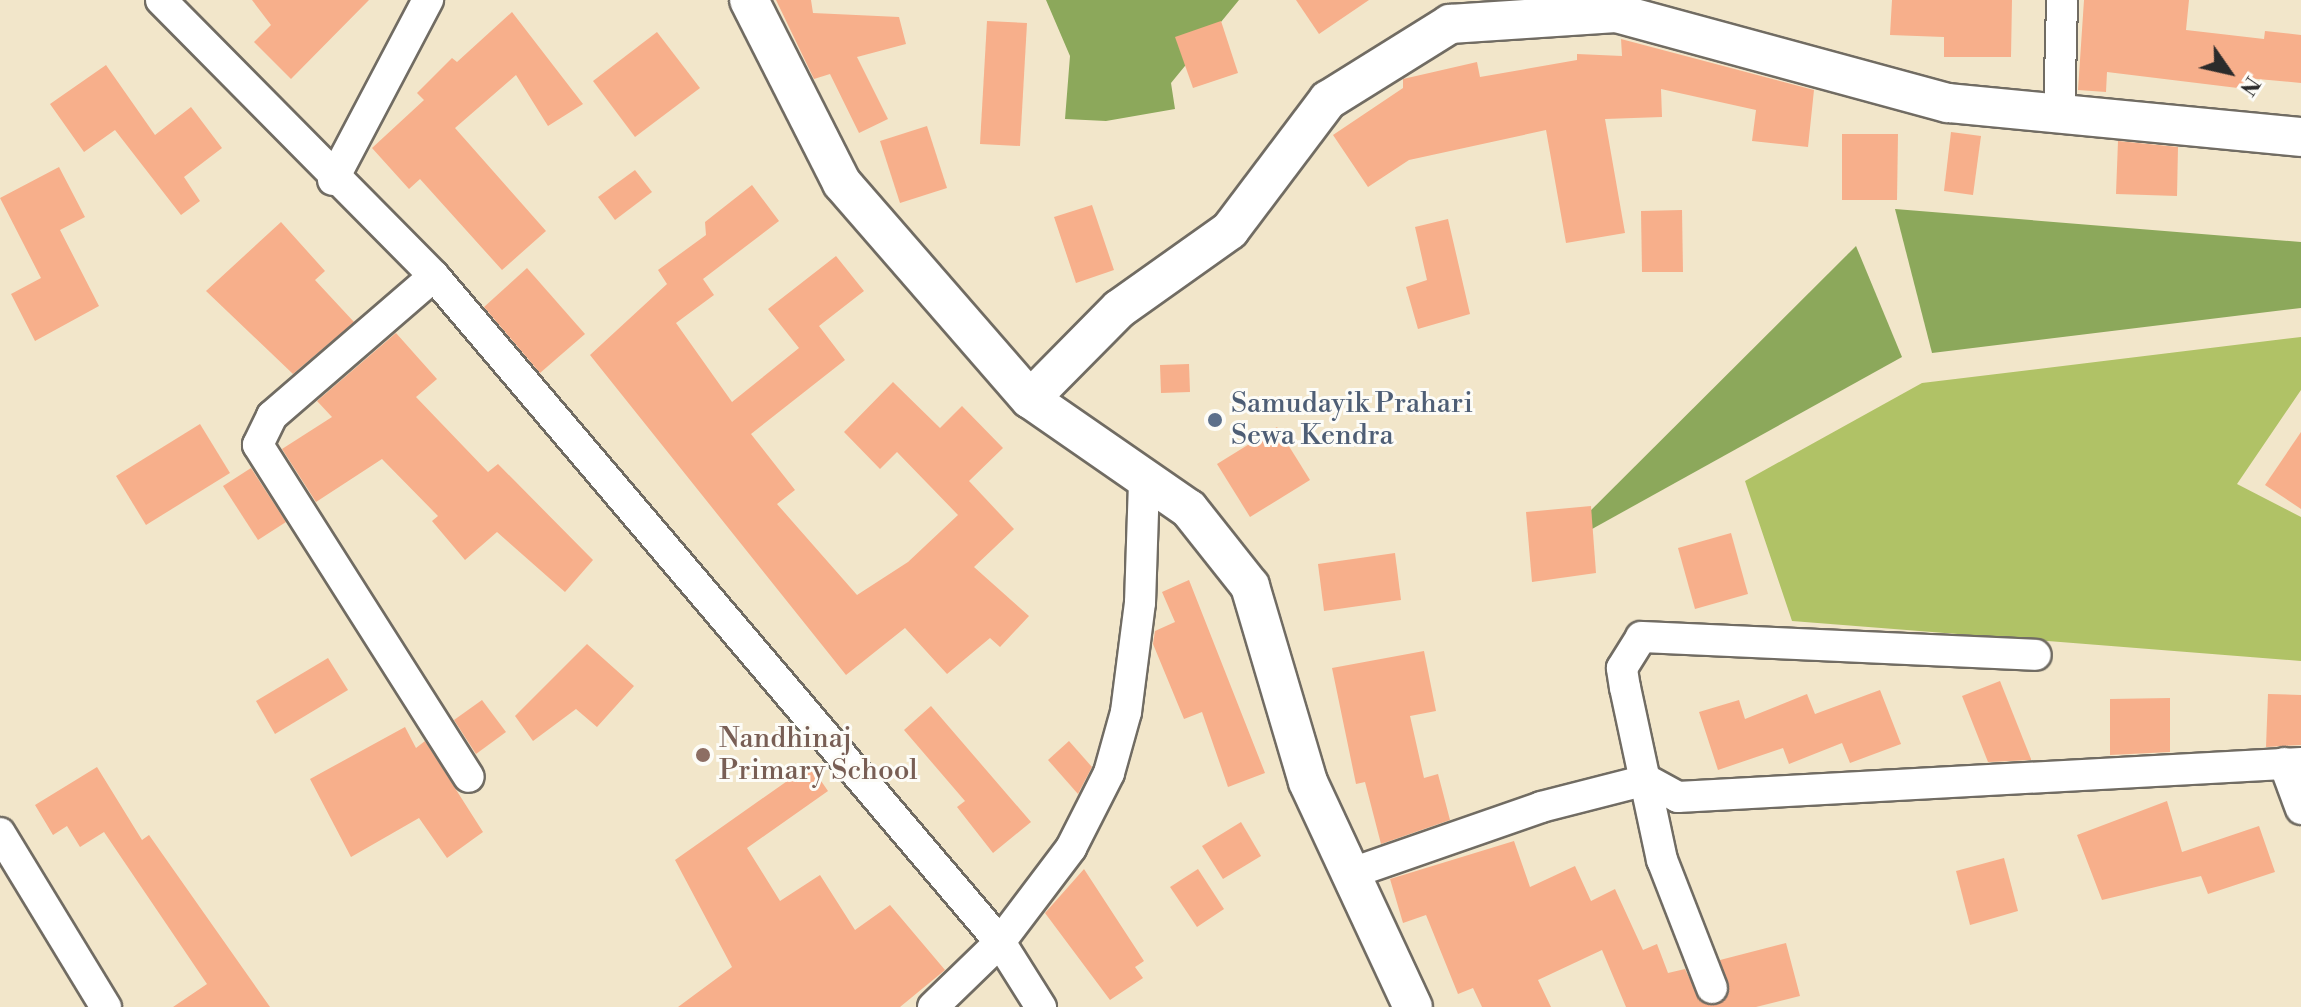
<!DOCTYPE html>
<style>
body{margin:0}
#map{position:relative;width:2301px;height:1007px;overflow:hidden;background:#f2e6ca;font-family:"Libre Bodoni",serif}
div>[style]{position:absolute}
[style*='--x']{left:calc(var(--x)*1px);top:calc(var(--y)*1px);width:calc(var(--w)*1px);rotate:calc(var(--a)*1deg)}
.green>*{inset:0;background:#b0c266}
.forest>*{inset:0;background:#8ca85b}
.building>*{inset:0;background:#f7af8b}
.roads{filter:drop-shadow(2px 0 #716c63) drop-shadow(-2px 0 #716c63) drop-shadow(0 2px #716c63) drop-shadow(0 -2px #716c63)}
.minor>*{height:30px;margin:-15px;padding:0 15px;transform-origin:15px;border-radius:15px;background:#fff}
.tertiary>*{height:38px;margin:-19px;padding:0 19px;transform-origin:19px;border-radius:19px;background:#fff}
.dots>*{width:22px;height:22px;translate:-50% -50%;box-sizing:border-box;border:4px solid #fdfcf7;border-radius:50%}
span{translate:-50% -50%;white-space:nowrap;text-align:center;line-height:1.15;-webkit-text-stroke:6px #fdfcf7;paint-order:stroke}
.service-label{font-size:28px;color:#4e5e75}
.left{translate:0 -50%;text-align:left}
.education-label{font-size:28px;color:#785e54}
.north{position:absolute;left:2189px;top:32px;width:80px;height:80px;-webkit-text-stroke:6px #fdfcf7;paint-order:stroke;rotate:124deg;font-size:22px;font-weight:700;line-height:32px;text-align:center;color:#2b2b2b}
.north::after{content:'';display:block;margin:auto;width:28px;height:36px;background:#2b2b2b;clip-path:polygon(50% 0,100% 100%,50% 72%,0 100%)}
</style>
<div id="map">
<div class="green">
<i style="clip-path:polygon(2301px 337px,2301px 390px,2237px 484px,2301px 517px,2301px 661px,1792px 621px,1745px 481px,1922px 383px)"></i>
</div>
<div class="forest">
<i style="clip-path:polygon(1046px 0,1239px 0,1171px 83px,1175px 109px,1106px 121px,1065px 119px,1070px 56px)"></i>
<i style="clip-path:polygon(1895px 209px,2301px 242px,2301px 308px,1932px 353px)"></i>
<i style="clip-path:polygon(1856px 246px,1902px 357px,1547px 554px)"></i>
</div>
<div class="building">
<i style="clip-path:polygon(252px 0,369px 0,291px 79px,254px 42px,271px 25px)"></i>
<i style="clip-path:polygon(776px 0,811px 0,813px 13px,899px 17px,906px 44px,857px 57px,888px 119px,859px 133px,830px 74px,814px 79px)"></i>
<i style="clip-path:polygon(1296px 0,1369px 0,1319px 34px)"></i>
<i style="clip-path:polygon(1892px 0,2012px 0,2011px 57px,1944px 57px,1944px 37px,1890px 35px)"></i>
<i style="clip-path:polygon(2084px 0,2189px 0,2186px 30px,2264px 39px,2265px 31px,2301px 35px,2301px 83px,2247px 78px,2246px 89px,2107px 72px,2106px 92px,2078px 90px)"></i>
<i style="clip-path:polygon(512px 12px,583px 104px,548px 126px,516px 75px,455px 128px,546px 231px,502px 270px,420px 179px,409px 189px,372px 148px,424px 100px,417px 93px,452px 58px,457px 62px)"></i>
<i style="clip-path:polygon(987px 21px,1027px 23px,1020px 146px,980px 144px)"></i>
<i style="clip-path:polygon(1221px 21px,1238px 73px,1193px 88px,1175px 37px)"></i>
<i style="clip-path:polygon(657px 32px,700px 88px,635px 137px,593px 81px)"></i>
<i style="clip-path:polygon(1621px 39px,1814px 90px,1808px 147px,1752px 141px,1756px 110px,1661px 89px,1662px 117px,1605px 119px,1625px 233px,1566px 243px,1546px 130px,1409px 160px,1368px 187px,1333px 135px,1403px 88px,1403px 79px,1477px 62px,1480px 77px,1577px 60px,1577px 54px,1622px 56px)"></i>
<i style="clip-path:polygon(106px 65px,155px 135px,191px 107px,222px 148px,184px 177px,200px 201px,181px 215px,115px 130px,84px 152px,50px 104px)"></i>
<i style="clip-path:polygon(927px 126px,947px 188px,900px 203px,880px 141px)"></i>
<i style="clip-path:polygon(1951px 132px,1981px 136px,1973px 195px,1944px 191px)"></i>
<i style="clip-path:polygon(1842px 134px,1898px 134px,1897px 200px,1842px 200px)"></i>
<i style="clip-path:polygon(2118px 141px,2178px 147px,2177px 196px,2116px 194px)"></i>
<i style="clip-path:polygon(59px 167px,85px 217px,60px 230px,99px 306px,35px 341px,11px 294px,41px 278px,0 198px)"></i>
<i style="clip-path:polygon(635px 170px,652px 192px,615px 220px,598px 197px)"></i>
<i style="clip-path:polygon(752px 185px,779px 221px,703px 279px,714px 295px,676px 323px,732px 402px,799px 348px,768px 309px,836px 256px,864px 291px,819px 326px,845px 360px,751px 434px,795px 490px,777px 504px,857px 595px,908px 562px,958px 515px,897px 452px,880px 469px,844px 432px,893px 382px,940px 428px,962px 406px,1003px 448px,969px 481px,1014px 529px,974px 567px,1029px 616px,1000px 647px,990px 638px,947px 674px,905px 628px,846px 675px,590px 355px,667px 284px,658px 270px,706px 235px,705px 222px)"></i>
<i style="clip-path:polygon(1092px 205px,1114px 270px,1076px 283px,1054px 217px)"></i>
<i style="clip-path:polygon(1682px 210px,1683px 272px,1642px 272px,1641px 211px)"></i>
<i style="clip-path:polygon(1448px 219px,1470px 314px,1418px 329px,1406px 287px,1427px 280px,1415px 227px)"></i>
<i style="clip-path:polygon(281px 222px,325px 271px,315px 280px,354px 322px,293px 374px,206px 291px)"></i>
<i style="clip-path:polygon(527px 268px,585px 334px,540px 373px,484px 307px)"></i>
<i style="clip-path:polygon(396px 333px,437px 379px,416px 397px,488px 472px,498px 464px,593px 560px,565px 592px,497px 532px,465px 560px,432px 521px,438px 516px,382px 459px,316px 502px,282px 449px,332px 417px,317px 401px)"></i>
<i style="clip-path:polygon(1189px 364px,1190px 392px,1161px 393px,1160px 365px)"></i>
<i style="clip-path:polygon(200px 424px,230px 473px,146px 525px,116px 476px)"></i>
<i style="clip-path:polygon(1277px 427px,1310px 480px,1250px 517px,1217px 464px)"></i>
<i style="clip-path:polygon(2301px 432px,2301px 509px,2265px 485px)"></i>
<i style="clip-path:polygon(251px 468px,286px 522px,258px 540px,223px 486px)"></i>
<i style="clip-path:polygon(1591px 506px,1596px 573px,1532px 582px,1526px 512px)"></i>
<i style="clip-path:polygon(1731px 533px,1748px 594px,1695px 609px,1678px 548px)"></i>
<i style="clip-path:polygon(1395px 553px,1401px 600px,1324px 611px,1318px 564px)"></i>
<i style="clip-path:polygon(1189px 580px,1265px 773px,1228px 787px,1202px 712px,1184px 719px,1153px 644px,1155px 631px,1175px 622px,1162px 592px)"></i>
<i style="clip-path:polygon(587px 644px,634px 686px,597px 727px,576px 709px,533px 741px,515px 716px)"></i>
<i style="clip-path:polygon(1424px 651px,1436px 711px,1410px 716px,1424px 778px,1438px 774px,1450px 820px,1381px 844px,1365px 782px,1356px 784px,1332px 668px)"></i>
<i style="clip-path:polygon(328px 658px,348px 690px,275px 734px,256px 701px)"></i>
<i style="clip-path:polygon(2000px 681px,2031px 759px,2031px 760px,1988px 762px,1962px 696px)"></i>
<i style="clip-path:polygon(1880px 690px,1901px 744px,1850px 763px,1842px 743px,1789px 764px,1783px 748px,1718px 770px,1699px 712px,1739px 700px,1745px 719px,1807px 694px,1815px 714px)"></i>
<i style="clip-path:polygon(2268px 694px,2301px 695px,2301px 745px,2266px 747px)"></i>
<i style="clip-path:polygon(2170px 698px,2170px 752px,2110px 755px,2110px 699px)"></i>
<i style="clip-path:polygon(482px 700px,506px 732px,476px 754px,454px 720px)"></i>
<i style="clip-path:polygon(931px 706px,1031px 822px,993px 853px,957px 807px,965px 801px,904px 730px)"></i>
<i style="clip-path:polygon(405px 727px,416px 748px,425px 741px,483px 832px,447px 858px,419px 818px,351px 857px,310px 779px)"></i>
<i style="clip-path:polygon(1069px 741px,1092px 767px,1078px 794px,1048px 760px)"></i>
<i style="clip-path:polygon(810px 765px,828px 791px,747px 848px,780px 901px,820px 875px,855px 930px,890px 905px,945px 970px,900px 1007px,678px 1007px,732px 967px,675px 860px)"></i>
<i style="clip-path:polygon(97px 767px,142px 840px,149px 835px,270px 1007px,173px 1007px,207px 984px,104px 832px,80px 847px,67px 826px,53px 835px,35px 805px)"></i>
<i style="clip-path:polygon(2167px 801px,2182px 852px,2259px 826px,2275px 872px,2208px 894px,2201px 876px,2102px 900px,2077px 835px)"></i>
<i style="clip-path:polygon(1241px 822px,1261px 856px,1223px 879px,1202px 846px)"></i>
<i style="clip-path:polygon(1514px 841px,1530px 887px,1575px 866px,1591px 901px,1615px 889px,1643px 950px,1657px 944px,1668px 973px,1685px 969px,1701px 1002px,1726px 999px,1720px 960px,1786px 943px,1800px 996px,1756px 1007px,1626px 1007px,1602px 950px,1538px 980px,1551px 1007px,1482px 1007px,1473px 988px,1458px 994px,1426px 915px,1403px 923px,1390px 879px)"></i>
<i style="clip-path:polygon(2004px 858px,2018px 911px,1970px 925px,1956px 871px)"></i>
<i style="clip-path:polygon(1084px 869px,1144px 961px,1135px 967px,1143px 978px,1110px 1000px,1045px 913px)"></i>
<i style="clip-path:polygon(1198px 869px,1224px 909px,1197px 927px,1170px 887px)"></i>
</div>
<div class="roads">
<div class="minor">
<i style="--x:161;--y:0;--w:388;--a:45.3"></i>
<i style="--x:434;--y:276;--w:874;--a:49.64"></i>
<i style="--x:1000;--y:942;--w:77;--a:57.8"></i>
<i style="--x:2059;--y:117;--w:117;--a:-88.5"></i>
<i style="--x:333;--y:180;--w:204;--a:-62.2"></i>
<i style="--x:434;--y:276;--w:214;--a:139.2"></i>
<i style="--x:272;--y:416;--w:32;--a:116"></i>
<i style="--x:258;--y:445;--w:393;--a:57.6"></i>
<i style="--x:2284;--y:763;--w:49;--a:69.7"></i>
<i style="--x:0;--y:833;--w:204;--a:58.7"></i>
<i style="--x:1352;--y:873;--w:200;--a:-19.2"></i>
<i style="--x:1541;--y:807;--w:109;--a:-14.3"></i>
<i style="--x:1647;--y:780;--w:35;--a:29"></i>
<i style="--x:1678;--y:797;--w:624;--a:-3.12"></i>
<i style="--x:1712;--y:988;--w:137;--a:-111.3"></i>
<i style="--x:1662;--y:860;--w:176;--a:-102.1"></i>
<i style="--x:1625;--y:688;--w:20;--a:-99"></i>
<i style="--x:1622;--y:668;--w:36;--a:-58"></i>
<i style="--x:1641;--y:637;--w:395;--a:2.6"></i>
<i style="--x:933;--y:1007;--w:93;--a:-44.1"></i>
<i style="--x:1000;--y:942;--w:118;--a:-52.9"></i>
<i style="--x:1071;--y:848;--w:84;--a:-63.1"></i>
<i style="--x:1109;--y:773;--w:63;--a:-74.4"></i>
<i style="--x:1126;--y:712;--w:110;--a:-82.7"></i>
<i style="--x:1140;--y:603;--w:120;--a:-88.1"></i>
</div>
<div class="tertiary">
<i style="--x:749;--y:0;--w:205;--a:63.1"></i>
<i style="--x:842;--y:183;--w:286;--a:49"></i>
<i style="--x:1030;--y:399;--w:193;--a:34.7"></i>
<i style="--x:1189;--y:509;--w:98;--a:51.6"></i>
<i style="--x:1250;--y:586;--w:204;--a:73.5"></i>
<i style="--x:1308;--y:782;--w:248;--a:65"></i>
<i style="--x:1030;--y:399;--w:127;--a:-45.3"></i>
<i style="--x:1119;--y:309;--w:136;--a:-35.4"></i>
<i style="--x:1230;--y:230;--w:163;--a:-53"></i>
<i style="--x:1328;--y:100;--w:144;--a:-31.9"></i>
<i style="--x:1450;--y:24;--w:166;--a:-3.8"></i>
<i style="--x:1616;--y:13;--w:344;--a:15.2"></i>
<i style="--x:1948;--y:103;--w:355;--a:5.5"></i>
</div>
</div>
<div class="dots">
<i style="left:1215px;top:420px;background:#5c6f8a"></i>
<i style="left:703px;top:755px;background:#8d6e63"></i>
</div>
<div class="service-label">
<span class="left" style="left:1231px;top:420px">Samudayik Prahari<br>Sewa Kendra</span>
</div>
<div class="education-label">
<span class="left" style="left:719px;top:755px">Nandhinaj<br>Primary School</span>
</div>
<div class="north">N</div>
</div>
